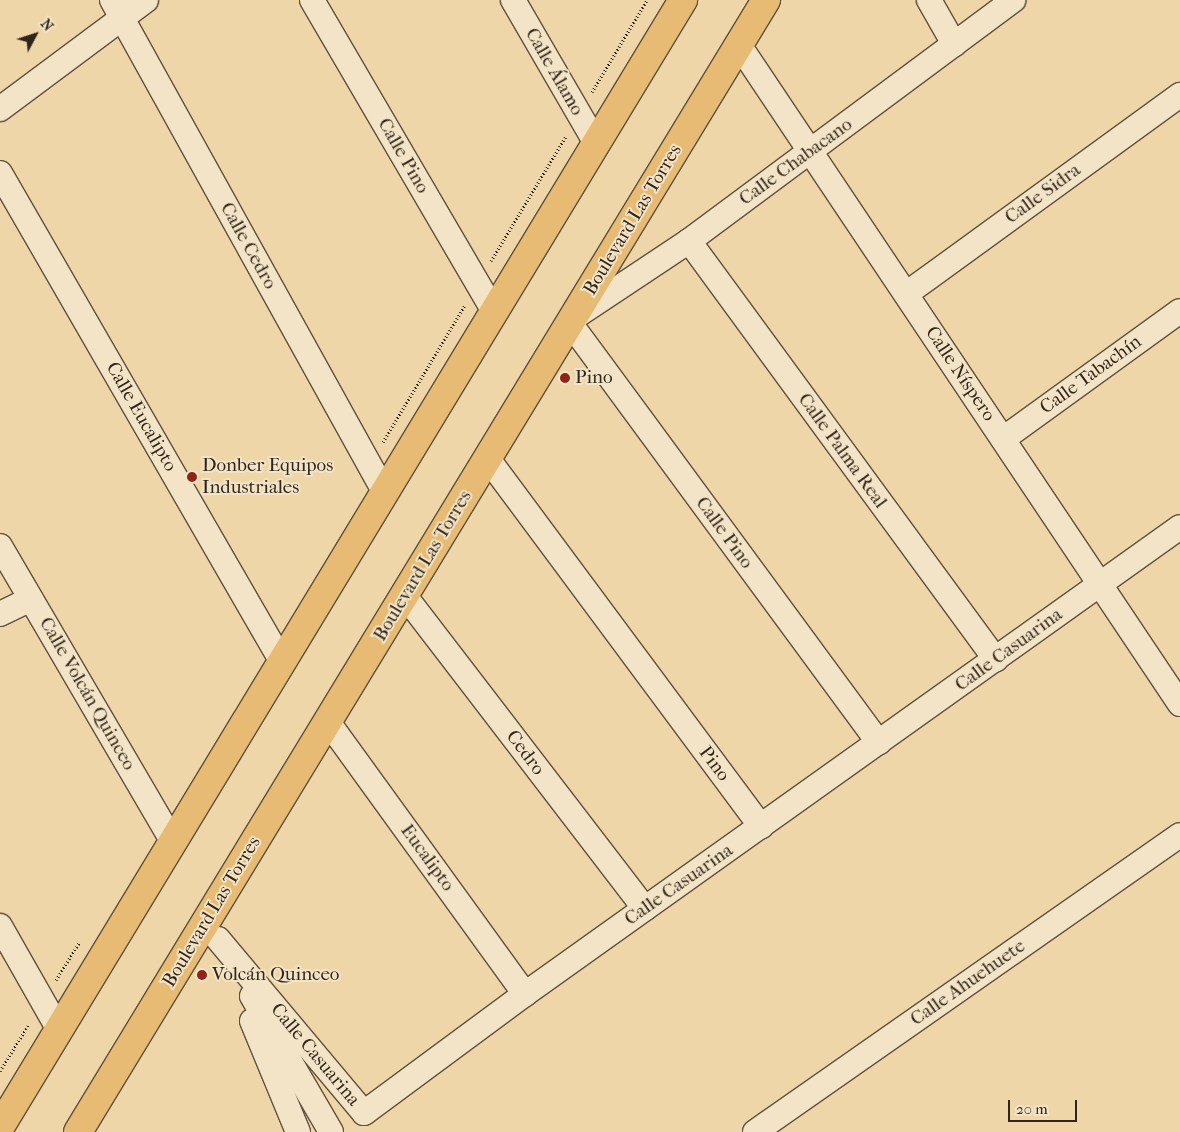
<!DOCTYPE html>
<meta charset="utf-8">
<style>
body{margin:0}
#map{position:relative;width:1180px;height:1132px;overflow:hidden;background:#eed6a9;font-family:"IM FELL French Canon",serif}
div>[style]{position:absolute}
[style*='--x']{left:calc(var(--x)*1px);top:calc(var(--y)*1px);width:calc(var(--w)*1px);rotate:calc(var(--a)*1deg)}
.path>*{height:3px;margin-top:-1.5px;transform-origin:0;background:repeating-linear-gradient(90deg,#2f251a 0 1px,transparent 0 3.5px)}
.roads{filter:drop-shadow(1px 0 #5f513e) drop-shadow(-1px 0 #5f513e) drop-shadow(0 1px #5f513e) drop-shadow(0 -1px #5f513e)}
.street>*{height:24px;margin:-12px;padding:0 12px;transform-origin:12px;border-radius:12px;background:#f4e4c7}
.primary>*{height:28px;margin:-14px;padding:0 14px;transform-origin:14px;border-radius:14px;background:#e7bb74}
.dots>*{width:14px;height:14px;translate:-50% -50%;box-sizing:border-box;border:2px solid #f4e4c7;border-radius:50%}
span{translate:-50% -50%;white-space:nowrap;text-align:center;line-height:1.15;-webkit-text-stroke:4px #f4e4c7;paint-order:stroke}
.street-label{font-size:19px;color:#2f251a}
.poi-label{font-size:19px;color:#2f251a}
.left{translate:0 -50%;text-align:left}
.north{position:absolute;left:10px;top:10px;width:50px;height:50px;-webkit-text-stroke:4px #f4e4c7;paint-order:stroke;rotate:50deg;font-size:14px;font-weight:700;line-height:20px;text-align:center;color:#2f251a}
.north::after{content:'';display:block;margin:auto;width:18px;height:22px;background:#2f251a;clip-path:polygon(50% 0,100% 100%,50% 72%,0 100%)}
.scale{position:absolute;left:1008px;top:1100px;width:69px;height:22px;box-sizing:border-box;border:2px solid #2f251a;border-top:0;padding-left:6px;font-size:15px;line-height:18px;white-space:nowrap;color:#2f251a;-webkit-text-stroke:4px #f4e4c7;paint-order:stroke}
</style>
<div id="map">
<div class="path">
<i style="--x:592;--y:92;--w:107;--a:-59.1"></i>
<i style="--x:491;--y:261;--w:146;--a:-59"></i>
<i style="--x:383;--y:442;--w:160;--a:-59.1"></i>
<i style="--x:56;--y:980;--w:44;--a:-58.1"></i>
<i style="--x:0;--y:1071;--w:55;--a:-58.3"></i>
</div>
<div class="roads">
<div class="street">
<i style="--x:112;--y:0;--w:564;--a:61.02"></i>
<i style="--x:312;--y:0;--w:361;--a:59.7"></i>
<i style="--x:513;--y:0;--w:165;--a:59.9"></i>
<i style="--x:929;--y:0;--w:51;--a:60.4"></i>
<i style="--x:739;--y:45;--w:793;--a:56.21"></i>
<i style="--x:0;--y:109;--w:182;--a:-36.7"></i>
<i style="--x:0;--y:173;--w:564;--a:60.03"></i>
<i style="--x:689;--y:241;--w:519;--a:53.77"></i>
<i style="--x:906;--y:294;--w:339;--a:-36"></i>
<i style="--x:573;--y:318;--w:139;--a:-33.6"></i>
<i style="--x:689;--y:241;--w:404;--a:-36.6"></i>
<i style="--x:570;--y:323;--w:521;--a:53.66"></i>
<i style="--x:1003;--y:439;--w:218;--a:-35.9"></i>
<i style="--x:488;--y:459;--w:458;--a:53.4"></i>
<i style="--x:0;--y:546;--w:343;--a:59.7"></i>
<i style="--x:405;--y:596;--w:394;--a:52.5"></i>
<i style="--x:0;--y:614;--w:34;--a:-26"></i>
<i style="--x:328;--y:722;--w:336;--a:54.1"></i>
<i style="--x:0;--y:926;--w:120;--a:60.4"></i>
<i style="--x:218;--y:939;--w:227;--a:50"></i>
<i style="--x:364;--y:1113;--w:200;--a:-36.5"></i>
<i style="--x:525;--y:994;--w:804;--a:-35.49"></i>
<i style="--x:252;--y:996;--w:157;--a:59.8"></i>
<i style="--x:252;--y:1021;--w:120;--a:67.5"></i>
<i style="--x:755;--y:1132;--w:518;--a:-34.95"></i>
</div>
<div class="primary">
<i style="--x:0;--y:1127;--w:1318;--a:-58.78"></i>
<i style="--x:78;--y:1132;--w:1325;--a:-58.71"></i>
</div>
</div>
<div class="dots">
<i style="left:565px;top:378px;background:#8f2418"></i>
<i style="left:192px;top:477px;background:#8f2418"></i>
<i style="left:202px;top:975px;background:#8f2418"></i>
</div>
<div class="street-label">
<span style="left:554px;top:72px;rotate:60deg">Calle Álamo</span>
<span style="left:403px;top:156px;rotate:60deg">Calle Pino</span>
<span style="left:796px;top:162px;rotate:-36deg">Calle Chabacano</span>
<span style="left:1043px;top:194px;rotate:-36deg">Calle Sidra</span>
<span style="left:633px;top:220px;rotate:-59deg">Boulevard Las Torres</span>
<span style="left:248px;top:246px;rotate:61deg">Calle Cedro</span>
<span style="left:960px;top:374px;rotate:56deg">Calle Níspero</span>
<span style="left:1091px;top:375px;rotate:-36deg">Calle Tabachín</span>
<span style="left:141px;top:417px;rotate:60deg">Calle Eucalipto</span>
<span style="left:842px;top:451px;rotate:54deg">Calle Palma Real</span>
<span style="left:724px;top:533px;rotate:54deg">Calle Pino</span>
<span style="left:423px;top:566px;rotate:-59deg">Boulevard Las Torres</span>
<span style="left:1009px;top:650px;rotate:-36deg">Calle Casuarina</span>
<span style="left:87px;top:694px;rotate:60deg">Calle Volcán Quinceo</span>
<span style="left:525px;top:753px;rotate:53deg">Cedro</span>
<span style="left:714px;top:764px;rotate:53deg">Pino</span>
<span style="left:427px;top:858px;rotate:54deg">Eucalipto</span>
<span style="left:679px;top:885px;rotate:-35deg">Calle Casuarina</span>
<span style="left:212px;top:912px;rotate:-59deg">Boulevard Las Torres</span>
<span style="left:968px;top:983px;rotate:-35deg">Calle Ahuehuete</span>
<span style="left:315px;top:1055px;rotate:50deg">Calle Casuarina</span>
</div>
<div class="poi-label">
<span class="left" style="left:575px;top:378px">Pino</span>
<span class="left" style="left:202px;top:477px">Donber Equipos<br>Industriales</span>
<span class="left" style="left:212px;top:975px">Volcán Quinceo</span>
</div>
<div class="north">N</div>
<div class="scale">20 m</div>
</div>
